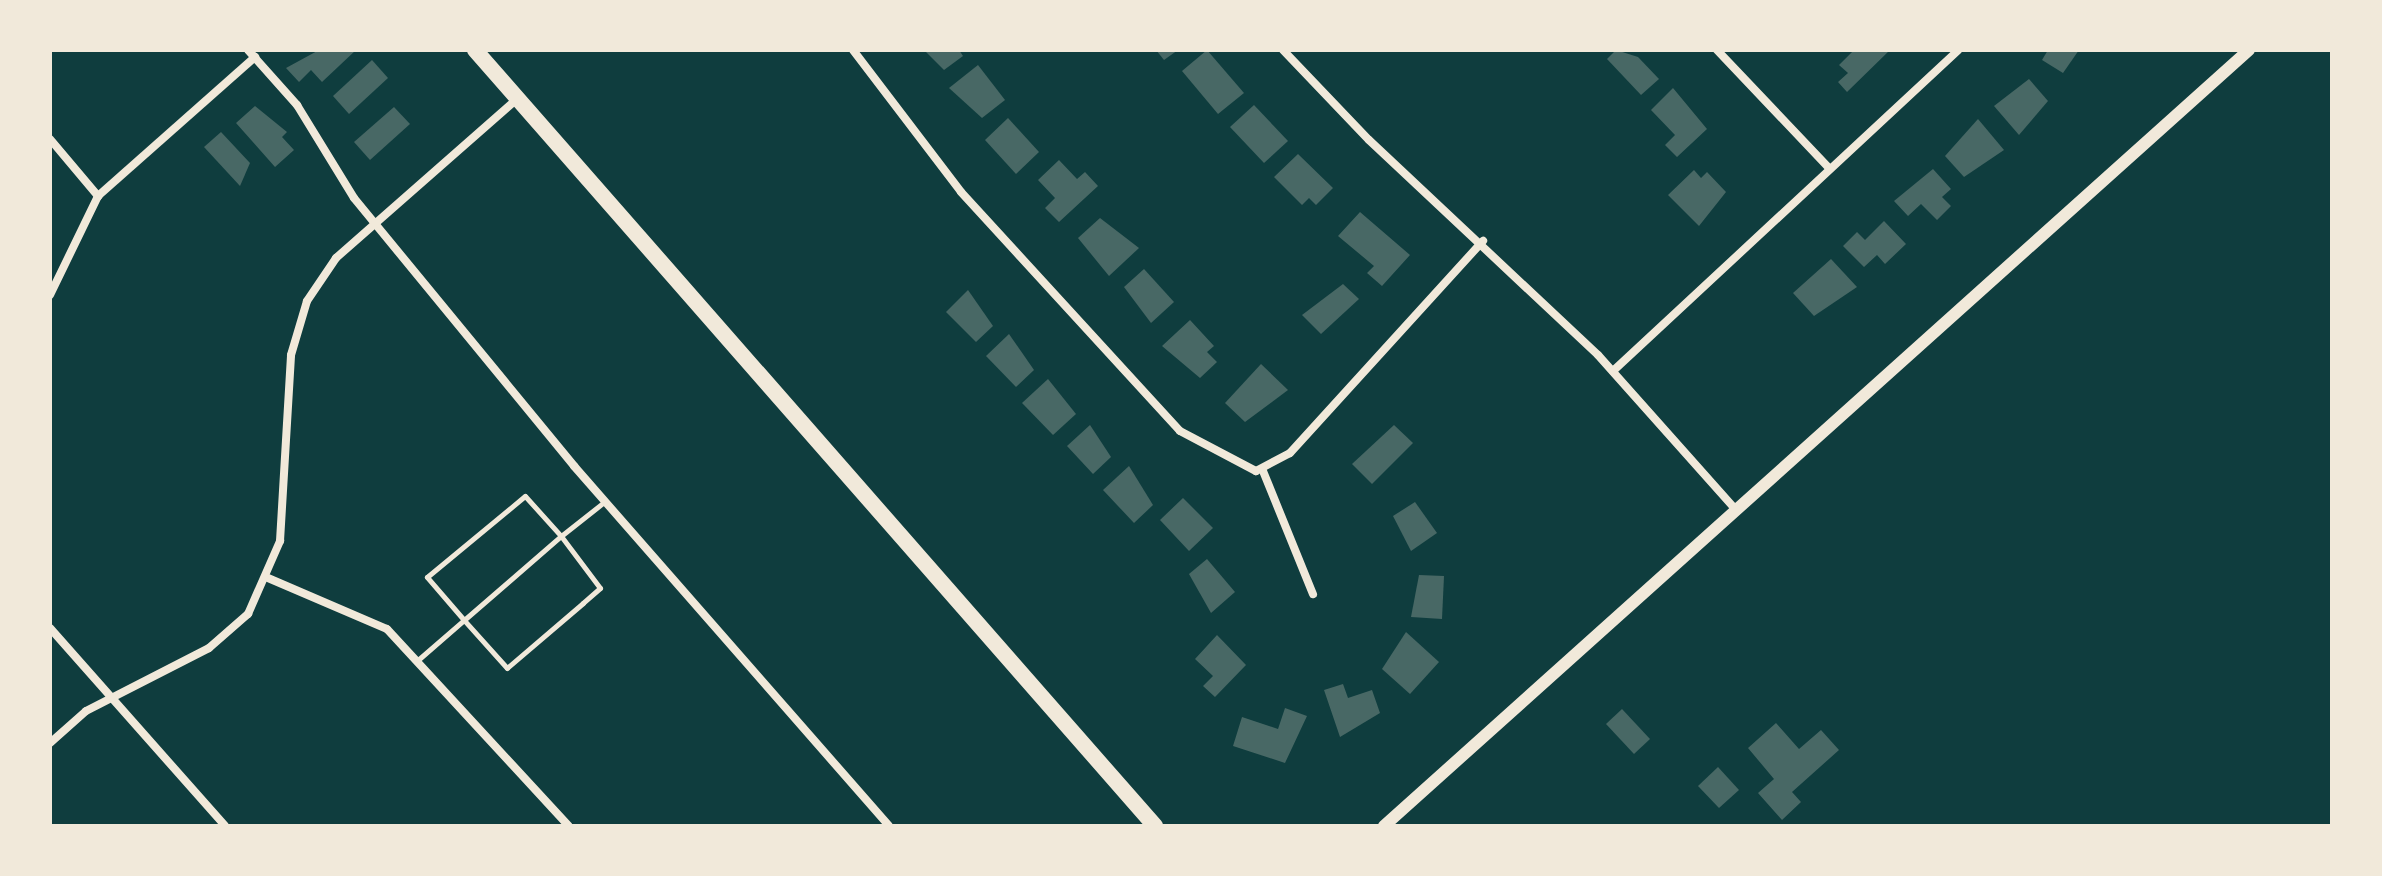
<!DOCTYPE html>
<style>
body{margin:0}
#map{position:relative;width:2382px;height:876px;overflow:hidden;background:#0f3d3e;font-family:Commissioner,sans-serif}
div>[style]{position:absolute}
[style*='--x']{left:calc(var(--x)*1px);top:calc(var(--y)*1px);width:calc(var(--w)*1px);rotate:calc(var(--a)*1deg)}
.building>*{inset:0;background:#486865}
.service>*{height:5px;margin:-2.5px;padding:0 2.5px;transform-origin:2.5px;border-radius:2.5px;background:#f1e9da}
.minor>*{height:8px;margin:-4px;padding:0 4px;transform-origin:4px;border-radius:4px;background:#f1e9da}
.tertiary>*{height:12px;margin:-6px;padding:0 6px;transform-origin:6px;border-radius:6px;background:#f1e9da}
.trunk>*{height:16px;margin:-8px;padding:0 8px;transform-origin:8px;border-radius:8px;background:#f1e9da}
span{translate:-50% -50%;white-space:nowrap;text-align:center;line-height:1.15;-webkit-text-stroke:6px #f1e9da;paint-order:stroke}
.frame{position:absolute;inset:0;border:52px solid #f1e9da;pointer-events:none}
</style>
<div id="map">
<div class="building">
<i style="clip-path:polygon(319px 50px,356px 50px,322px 82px,311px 70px,299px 82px,286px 68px)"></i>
<i style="clip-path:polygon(924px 50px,959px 50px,963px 56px,944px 70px)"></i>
<i style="clip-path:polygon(1156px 50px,1178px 50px,1164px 60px)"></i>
<i style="clip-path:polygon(1207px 50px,1244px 93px,1218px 114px,1182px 71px)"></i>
<i style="clip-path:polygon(1616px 50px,1638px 57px,1659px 79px,1641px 95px,1607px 59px)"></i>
<i style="clip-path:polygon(1854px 50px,1890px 50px,1847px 92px,1838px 82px,1848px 73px,1839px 65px)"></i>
<i style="clip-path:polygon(2048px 50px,2079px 50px,2063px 73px,2042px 60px)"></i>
<i style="clip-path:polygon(372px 60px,388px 78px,349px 114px,333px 96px)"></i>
<i style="clip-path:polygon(978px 65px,1005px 100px,982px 118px,949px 88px)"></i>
<i style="clip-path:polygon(2029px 79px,2048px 101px,2019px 135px,1994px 106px)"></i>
<i style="clip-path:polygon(1673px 88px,1707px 129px,1677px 157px,1665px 145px,1675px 135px,1651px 110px)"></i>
<i style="clip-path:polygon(1254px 105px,1288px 141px,1264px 163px,1230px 127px)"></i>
<i style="clip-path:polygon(255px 106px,287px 132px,282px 137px,294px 150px,275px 167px,236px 123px)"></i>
<i style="clip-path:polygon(394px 107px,410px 124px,370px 160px,354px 142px)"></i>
<i style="clip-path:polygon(1008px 118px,1039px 152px,1016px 174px,985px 140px)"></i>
<i style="clip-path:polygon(1978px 119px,2004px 150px,1964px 177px,1945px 156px)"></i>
<i style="clip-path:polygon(221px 132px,250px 163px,240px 186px,204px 147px)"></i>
<i style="clip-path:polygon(1298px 154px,1333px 188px,1316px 205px,1309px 198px,1302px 205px,1274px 177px)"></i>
<i style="clip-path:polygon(1059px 160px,1077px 179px,1085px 172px,1098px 186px,1059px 222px,1045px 208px,1055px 198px,1038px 180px)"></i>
<i style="clip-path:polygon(1933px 169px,1951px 189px,1942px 197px,1951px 206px,1937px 220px,1921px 204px,1908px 216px,1894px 201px)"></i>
<i style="clip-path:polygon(1694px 170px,1701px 178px,1707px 172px,1726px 192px,1699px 226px,1668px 195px)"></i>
<i style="clip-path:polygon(1360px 212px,1410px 255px,1382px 286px,1367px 273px,1374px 266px,1338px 236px)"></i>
<i style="clip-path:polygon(1100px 218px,1139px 248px,1109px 276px,1078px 238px)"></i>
<i style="clip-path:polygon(1884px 221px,1906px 244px,1885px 264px,1877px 255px,1864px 267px,1843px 246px,1857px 232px,1865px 240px)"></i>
<i style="clip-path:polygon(1831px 259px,1857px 287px,1814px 316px,1793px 293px)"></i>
<i style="clip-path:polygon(1144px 269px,1174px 302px,1151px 323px,1124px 287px)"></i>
<i style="clip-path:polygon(1343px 284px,1359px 299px,1321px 334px,1302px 315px)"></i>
<i style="clip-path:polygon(968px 290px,993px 326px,976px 342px,946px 312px)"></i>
<i style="clip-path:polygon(1190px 320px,1214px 346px,1207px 352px,1217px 362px,1200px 378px,1162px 346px)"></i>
<i style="clip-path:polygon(1009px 334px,1034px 370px,1016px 387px,986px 356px)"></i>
<i style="clip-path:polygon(1261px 364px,1288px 390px,1245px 422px,1225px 403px)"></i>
<i style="clip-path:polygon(1048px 379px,1076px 414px,1053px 435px,1022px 403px)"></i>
<i style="clip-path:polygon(1090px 425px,1111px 457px,1093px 474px,1067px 446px)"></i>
<i style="clip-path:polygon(1394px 425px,1413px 443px,1372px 484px,1352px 464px)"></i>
<i style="clip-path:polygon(1129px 466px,1153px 505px,1134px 523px,1103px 490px)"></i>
<i style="clip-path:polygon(1183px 498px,1213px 528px,1189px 551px,1160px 520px)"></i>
<i style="clip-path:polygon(1415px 502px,1437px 533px,1411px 551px,1393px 516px)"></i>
<i style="clip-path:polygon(1207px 559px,1235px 592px,1211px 613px,1189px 574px)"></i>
<i style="clip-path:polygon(1419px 575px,1444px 576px,1442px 619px,1411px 617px)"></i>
<i style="clip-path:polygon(1406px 632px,1439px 662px,1410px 694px,1382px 669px)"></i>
<i style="clip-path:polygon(1217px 635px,1246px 665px,1215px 697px,1203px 686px,1213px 676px,1195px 659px)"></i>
<i style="clip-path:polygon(1343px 684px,1348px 698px,1372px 690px,1380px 713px,1340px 737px,1324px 690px)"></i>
<i style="clip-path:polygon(1285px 708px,1307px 716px,1285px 763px,1233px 746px,1242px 717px,1278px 729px)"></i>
<i style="clip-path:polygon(1622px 709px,1650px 739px,1634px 754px,1606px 724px)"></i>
<i style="clip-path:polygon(1776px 723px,1799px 749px,1821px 730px,1839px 750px,1792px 792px,1801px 802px,1782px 820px,1758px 793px,1774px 779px,1748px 748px)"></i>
<i style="clip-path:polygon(1718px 767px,1739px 790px,1719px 808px,1698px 786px)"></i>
</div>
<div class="service">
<i style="--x:419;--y:659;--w:60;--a:-40.9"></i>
<i style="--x:464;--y:620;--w:57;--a:-130.7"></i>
<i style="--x:427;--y:577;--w:127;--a:-39.6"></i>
<i style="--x:525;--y:496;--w:54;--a:48"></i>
<i style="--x:561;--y:536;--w:65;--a:53.1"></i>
<i style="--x:600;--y:588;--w:23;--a:139"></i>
<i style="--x:583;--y:603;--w:100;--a:139.5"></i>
<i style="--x:507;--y:668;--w:64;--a:-131.9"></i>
<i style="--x:464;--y:620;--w:128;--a:-40.9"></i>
<i style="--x:561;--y:536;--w:55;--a:-38.3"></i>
</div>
<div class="minor">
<i style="--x:248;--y:50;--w:74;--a:48.3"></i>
<i style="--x:297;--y:105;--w:109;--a:58.5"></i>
<i style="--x:354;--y:198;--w:347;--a:50.6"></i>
<i style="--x:574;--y:466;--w:478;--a:48.8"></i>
<i style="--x:853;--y:50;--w:178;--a:52.7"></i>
<i style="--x:961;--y:192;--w:324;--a:47.5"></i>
<i style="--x:1180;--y:431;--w:86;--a:27.8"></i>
<i style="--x:1256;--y:471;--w:38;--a:-28"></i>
<i style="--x:1290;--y:453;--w:287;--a:-47.7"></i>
<i style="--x:1283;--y:50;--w:124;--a:46.3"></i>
<i style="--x:1369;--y:140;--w:314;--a:43.2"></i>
<i style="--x:1598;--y:355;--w:208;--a:48.3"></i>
<i style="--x:1717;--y:50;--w:163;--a:46.5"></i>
<i style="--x:50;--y:139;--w:75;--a:49.9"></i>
<i style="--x:50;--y:295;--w:110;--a:-64.1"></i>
<i style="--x:98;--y:196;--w:210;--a:-41.5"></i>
<i style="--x:1613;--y:371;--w:471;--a:-42.9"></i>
<i style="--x:1263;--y:471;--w:133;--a:67.9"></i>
<i style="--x:268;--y:578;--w:129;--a:23.2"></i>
<i style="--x:387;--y:629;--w:268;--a:47.3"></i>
<i style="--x:50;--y:628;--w:264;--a:48.5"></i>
<i style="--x:50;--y:743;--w:48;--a:-41.6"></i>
<i style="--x:86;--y:711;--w:138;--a:-27.1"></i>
<i style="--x:209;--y:648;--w:52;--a:-41.1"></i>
<i style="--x:248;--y:614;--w:80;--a:-66.3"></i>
<i style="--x:280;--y:541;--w:186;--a:-86.6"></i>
<i style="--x:291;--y:355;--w:56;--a:-73.5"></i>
<i style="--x:307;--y:301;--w:52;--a:-56"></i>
<i style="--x:336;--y:258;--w:241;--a:-41.3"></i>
</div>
<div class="tertiary">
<i style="--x:1384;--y:826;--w:1162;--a:-41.9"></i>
</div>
<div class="trunk">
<i style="--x:475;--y:50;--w:1032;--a:48.77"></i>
</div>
<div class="frame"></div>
</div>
